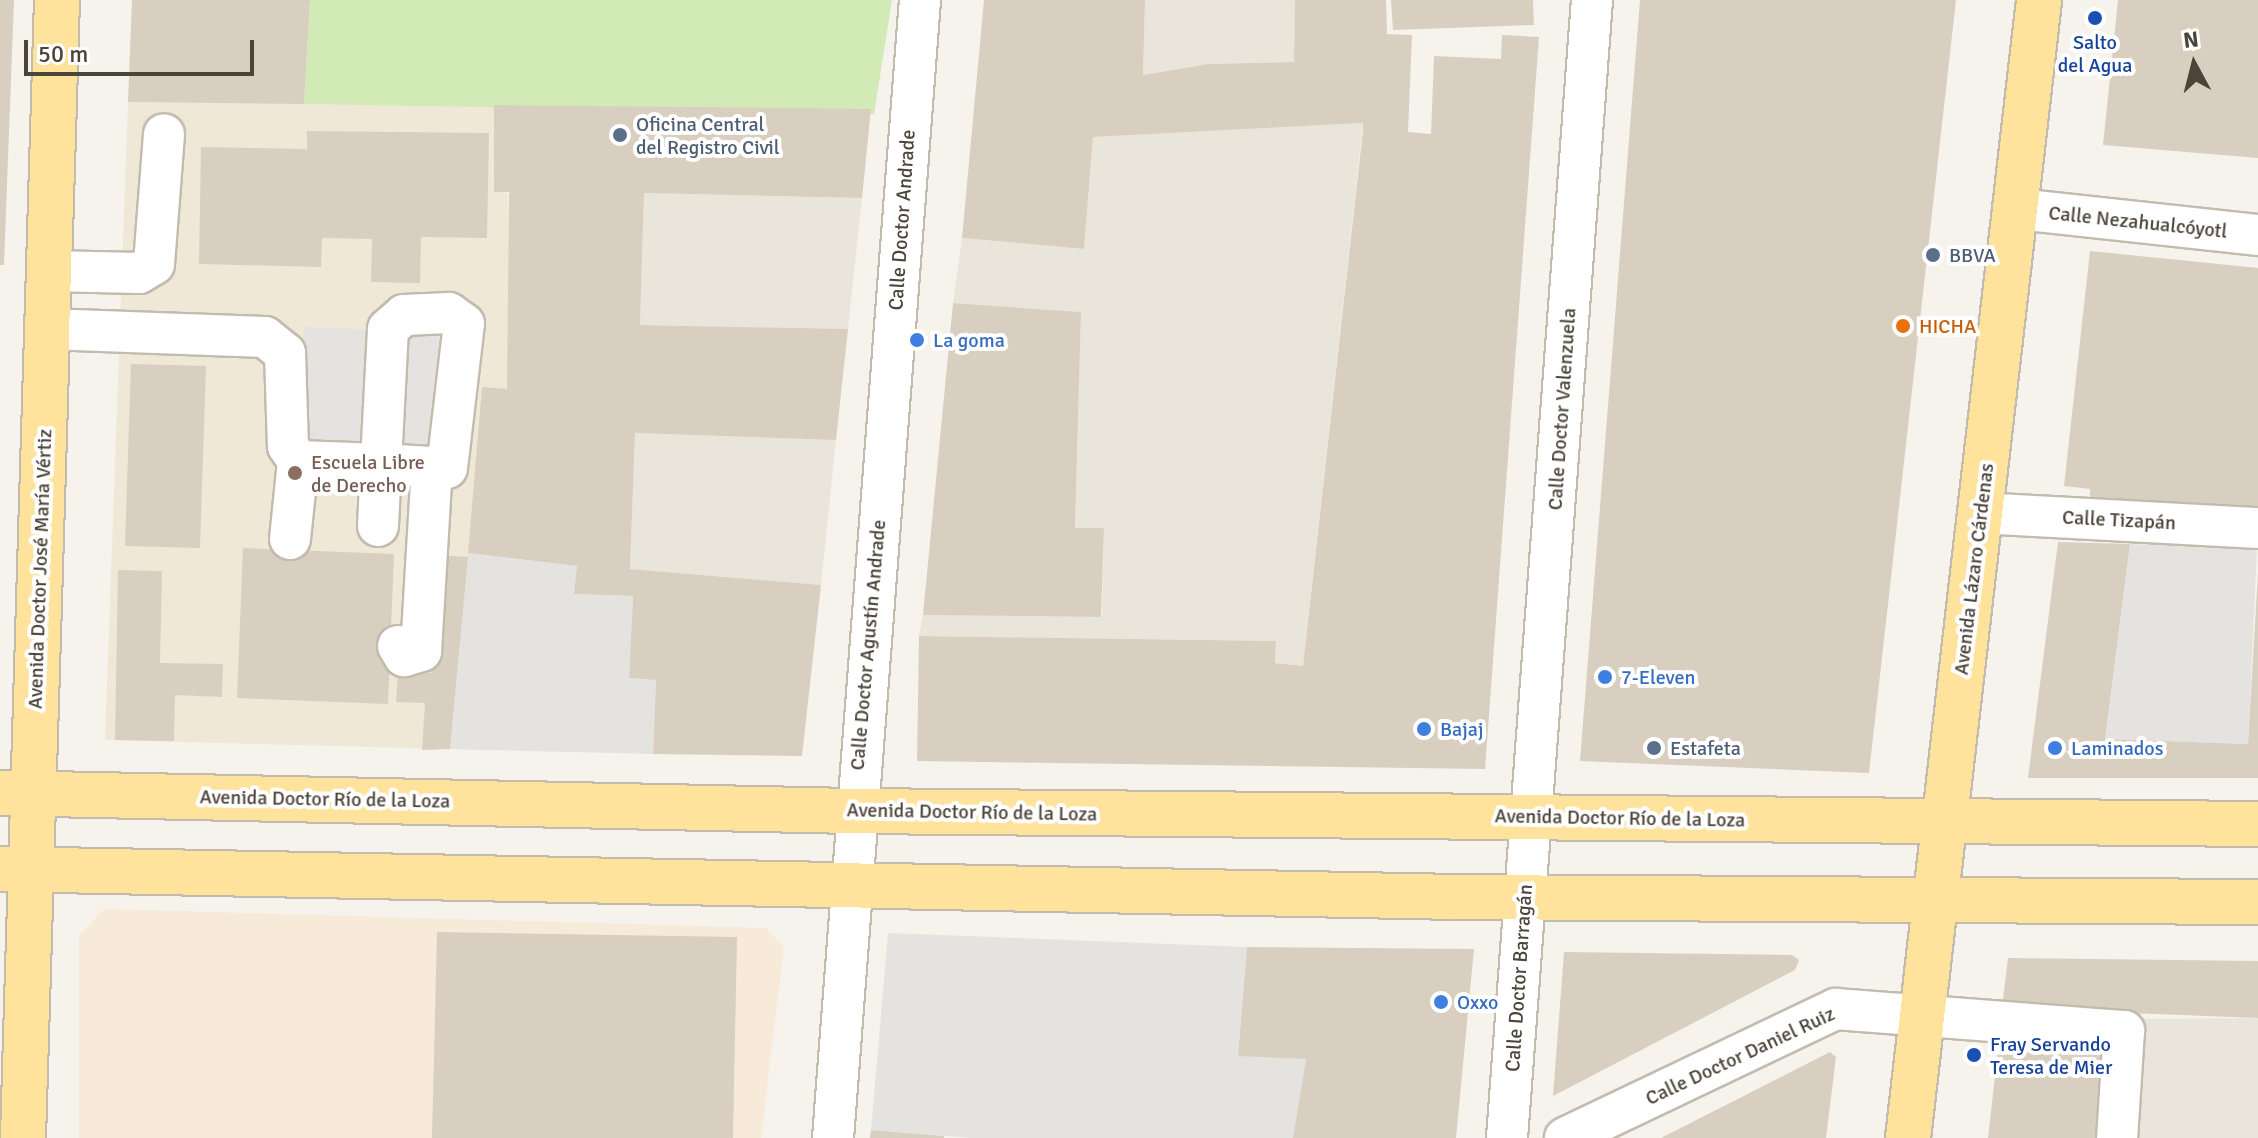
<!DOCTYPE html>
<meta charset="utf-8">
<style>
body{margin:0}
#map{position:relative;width:2258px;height:1138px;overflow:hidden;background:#f6f3ec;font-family:Signika,sans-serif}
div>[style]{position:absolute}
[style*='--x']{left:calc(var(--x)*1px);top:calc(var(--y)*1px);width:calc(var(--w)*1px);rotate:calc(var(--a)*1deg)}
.residential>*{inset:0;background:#eae5da}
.commercial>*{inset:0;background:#f7ead8}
.education>*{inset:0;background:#efe8d6}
.green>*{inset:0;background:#d2eab5}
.parking>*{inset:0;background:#e5e3e0}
.building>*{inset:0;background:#d8cfc1}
.roads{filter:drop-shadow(2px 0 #c2bbae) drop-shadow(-2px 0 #c2bbae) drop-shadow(0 2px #c2bbae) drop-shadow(0 -2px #c2bbae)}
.minor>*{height:40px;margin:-20px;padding:0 20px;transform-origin:20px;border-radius:20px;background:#fff}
.major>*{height:44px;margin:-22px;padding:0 22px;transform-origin:22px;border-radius:22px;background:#ffe39c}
.dots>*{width:22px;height:22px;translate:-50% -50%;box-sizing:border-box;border:4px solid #fff;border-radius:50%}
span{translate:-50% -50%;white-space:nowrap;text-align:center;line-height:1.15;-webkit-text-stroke:8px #fff;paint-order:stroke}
.transit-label{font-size:20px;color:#164399}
.left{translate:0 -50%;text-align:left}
.service-label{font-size:20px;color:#4e5e75}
.street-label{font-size:20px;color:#4b4439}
.food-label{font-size:20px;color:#c56008}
.shop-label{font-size:20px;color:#366cbe}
.education-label{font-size:20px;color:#785e54}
.north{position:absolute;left:2154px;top:24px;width:80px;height:80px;-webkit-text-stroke:6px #fff;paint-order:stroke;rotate:353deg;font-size:22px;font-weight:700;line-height:32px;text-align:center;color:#4b4439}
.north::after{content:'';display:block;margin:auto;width:28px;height:36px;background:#4b4439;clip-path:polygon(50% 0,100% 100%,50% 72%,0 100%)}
.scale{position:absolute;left:24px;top:40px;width:230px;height:36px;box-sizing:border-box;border:4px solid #4b4439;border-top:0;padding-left:10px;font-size:24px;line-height:28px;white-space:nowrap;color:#4b4439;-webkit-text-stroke:6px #fff;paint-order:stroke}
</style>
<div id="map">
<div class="residential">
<i style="clip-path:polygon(1145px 0,1295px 0,1294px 62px,1208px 64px,1143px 75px)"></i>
<i style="clip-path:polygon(1363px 123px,1303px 666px,1275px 663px,1276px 641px,919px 636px,923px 615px,1102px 617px,1104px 529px,1075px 528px,1081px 312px,953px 303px,962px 238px,1084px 249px,1093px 137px)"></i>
<i style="clip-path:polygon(644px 193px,862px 198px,848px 329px,640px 325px)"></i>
<i style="clip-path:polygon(635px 433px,836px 440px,821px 585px,630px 569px)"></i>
<i style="clip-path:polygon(2258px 1018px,2258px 1138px,2136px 1138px,2141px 1019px)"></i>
</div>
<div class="commercial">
<i style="clip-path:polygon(104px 909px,766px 928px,784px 947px,761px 1138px,79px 1138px,79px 936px)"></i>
</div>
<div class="education">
<i style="clip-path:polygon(128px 102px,495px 106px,495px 192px,508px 193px,510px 390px,484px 388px,450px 749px,105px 740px)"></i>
</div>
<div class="green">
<i style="clip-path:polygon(310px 0,892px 0,874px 114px,304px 104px)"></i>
</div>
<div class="parking">
<i style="clip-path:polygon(304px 327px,439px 332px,434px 454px,299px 449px)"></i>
<i style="clip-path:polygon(2130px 544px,2257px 548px,2248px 744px,2105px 739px)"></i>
<i style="clip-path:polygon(468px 553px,577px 566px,575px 594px,633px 596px,629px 678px,656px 680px,653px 754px,450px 749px)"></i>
<i style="clip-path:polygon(888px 933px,1247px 947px,1238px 1055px,1306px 1059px,1293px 1138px,972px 1138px,871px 1130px)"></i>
</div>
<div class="building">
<i style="clip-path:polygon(0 0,14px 0,4px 265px,0 265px)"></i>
<i style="clip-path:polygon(132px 0,310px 0,304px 104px,128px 102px)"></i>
<i style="clip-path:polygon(984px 0,1145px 0,1143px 75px,1208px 64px,1294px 62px,1295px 0,1386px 0,1387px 34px,1412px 35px,1408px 132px,1431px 134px,1434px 56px,1501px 59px,1502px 35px,1539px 37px,1485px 769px,917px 761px,919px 636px,1276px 641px,1275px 663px,1303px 666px,1363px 130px,1363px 123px,1093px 137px,1084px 249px,962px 238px)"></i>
<i style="clip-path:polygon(1391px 0,1533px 0,1534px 25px,1393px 30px)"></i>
<i style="clip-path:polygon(1640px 0,1956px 0,1869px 773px,1580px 761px)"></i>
<i style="clip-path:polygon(2118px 0,2258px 0,2258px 158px,2103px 145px)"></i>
<i style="clip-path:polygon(494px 105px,871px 109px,862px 198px,644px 193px,640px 325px,848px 329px,836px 440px,635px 433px,630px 569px,821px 585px,802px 756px,653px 754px,656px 680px,629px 678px,633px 596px,574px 594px,577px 566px,468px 553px,482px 387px,507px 389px,509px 192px,494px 192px)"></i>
<i style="clip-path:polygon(307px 131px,489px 133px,487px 238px,421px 237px,420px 283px,371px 282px,372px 239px,322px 238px,321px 267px,199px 264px,201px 147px,307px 149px)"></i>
<i style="clip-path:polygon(2090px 251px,2258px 268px,2258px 508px,2090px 499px,2090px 489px,2064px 486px)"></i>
<i style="clip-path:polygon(953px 303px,1081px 312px,1075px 528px,1104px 528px,1101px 617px,923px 615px)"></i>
<i style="clip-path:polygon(131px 364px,206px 366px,200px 548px,125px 546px)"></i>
<i style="clip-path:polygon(2058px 542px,2130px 544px,2105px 739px,2248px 744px,2258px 572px,2258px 778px,2028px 778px)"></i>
<i style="clip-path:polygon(243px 548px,394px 554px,388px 704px,237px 698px)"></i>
<i style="clip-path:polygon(437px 555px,468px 557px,450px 749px,422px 750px,425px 703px,396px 702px,398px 672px,431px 673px)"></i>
<i style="clip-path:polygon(118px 570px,162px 571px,160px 663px,223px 664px,222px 697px,175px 695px,174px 741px,115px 740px)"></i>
<i style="clip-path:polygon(437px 932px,737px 937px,733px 1138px,432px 1138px)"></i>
<i style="clip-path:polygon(1247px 947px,1474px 949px,1456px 1138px,1293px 1138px,1306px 1059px,1238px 1056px)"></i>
<i style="clip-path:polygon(1564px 952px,1792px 955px,1799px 960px,1795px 970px,1553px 1096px)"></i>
<i style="clip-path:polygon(2008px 958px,2258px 961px,2258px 1018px,2002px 1008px)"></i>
<i style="clip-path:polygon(2000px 1032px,2106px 1041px,2100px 1138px,1988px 1138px)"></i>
<i style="clip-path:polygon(1830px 1052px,1836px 1057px,1826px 1138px,1661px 1138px)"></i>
<i style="clip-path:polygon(871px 1130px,944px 1136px,944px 1138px,870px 1138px)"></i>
</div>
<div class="roads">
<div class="minor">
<i style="--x:2018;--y:209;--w:241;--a:6.2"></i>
<i style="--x:49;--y:271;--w:90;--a:1.3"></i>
<i style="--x:139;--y:273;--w:17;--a:-31"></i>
<i style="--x:154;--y:264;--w:130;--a:-85.6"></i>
<i style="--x:47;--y:329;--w:218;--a:2.1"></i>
<i style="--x:265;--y:337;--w:26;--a:39"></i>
<i style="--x:285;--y:353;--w:93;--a:88.2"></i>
<i style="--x:288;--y:446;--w:18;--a:56"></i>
<i style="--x:298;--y:461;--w:83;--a:2.1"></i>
<i style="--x:381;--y:464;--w:66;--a:3.5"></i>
<i style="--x:447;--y:468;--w:145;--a:-83.3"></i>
<i style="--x:464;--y:324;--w:19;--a:-144"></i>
<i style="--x:449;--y:313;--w:45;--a:177.5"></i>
<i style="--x:404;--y:315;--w:21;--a:139"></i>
<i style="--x:388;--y:329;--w:135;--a:93"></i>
<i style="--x:381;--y:464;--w:62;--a:92.8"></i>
<i style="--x:1980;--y:513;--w:278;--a:3.1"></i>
<i style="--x:290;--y:539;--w:78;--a:-84.1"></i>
<i style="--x:398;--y:646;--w:12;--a:59"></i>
<i style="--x:404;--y:656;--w:18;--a:-16"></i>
<i style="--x:421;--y:651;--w:184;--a:-86.6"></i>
<i style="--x:833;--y:1138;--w:1141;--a:-85.63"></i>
<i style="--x:1507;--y:1138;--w:1141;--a:-85.73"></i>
<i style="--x:1565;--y:1138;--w:300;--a:-25.5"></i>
<i style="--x:1836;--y:1009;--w:289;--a:4.4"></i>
<i style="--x:2124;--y:1031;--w:107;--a:93.7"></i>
</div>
<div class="major">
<i style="--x:0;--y:793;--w:855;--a:1.21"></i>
<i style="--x:855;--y:811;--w:1403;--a:0.53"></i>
<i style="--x:0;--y:869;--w:1460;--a:1.1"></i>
<i style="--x:1460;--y:897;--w:798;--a:0.36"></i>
<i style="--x:23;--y:1138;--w:1139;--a:-88.29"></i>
<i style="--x:1908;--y:1138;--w:1146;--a:-83.43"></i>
</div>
</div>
<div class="dots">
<i style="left:2095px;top:18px;background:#1a4fb4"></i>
<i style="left:620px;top:135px;background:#5c6f8a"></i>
<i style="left:1933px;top:255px;background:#5c6f8a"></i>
<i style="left:1903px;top:326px;background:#e8710a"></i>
<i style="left:917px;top:340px;background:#3f7fe0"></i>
<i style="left:295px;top:473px;background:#8d6e63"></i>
<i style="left:1605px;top:677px;background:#3f7fe0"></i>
<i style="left:1424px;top:729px;background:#3f7fe0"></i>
<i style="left:1654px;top:748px;background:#5c6f8a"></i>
<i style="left:2055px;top:748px;background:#3f7fe0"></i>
<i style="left:1441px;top:1002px;background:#3f7fe0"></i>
<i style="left:1974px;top:1055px;background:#1a4fb4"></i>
</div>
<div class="transit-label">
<span style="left:2095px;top:54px">Salto<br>del Agua</span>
<span class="left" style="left:1990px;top:1056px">Fray Servando<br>Teresa de Mier</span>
</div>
<div class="service-label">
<span class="left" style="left:636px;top:136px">Oficina Central<br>del Registro Civil</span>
<span class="left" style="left:1949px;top:255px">BBVA</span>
<span class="left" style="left:1670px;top:748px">Estafeta</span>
</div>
<div class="street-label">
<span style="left:902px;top:220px;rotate:-86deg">Calle Doctor Andrade</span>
<span style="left:2138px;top:222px;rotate:6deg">Calle Nezahualcóyotl</span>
<span style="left:1562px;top:409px;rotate:-86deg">Calle Doctor Valenzuela</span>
<span style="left:2119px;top:520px;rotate:3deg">Calle Tizapán</span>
<span style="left:40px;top:569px;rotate:-88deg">Avenida Doctor José María Vértiz</span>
<span style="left:1974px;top:569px;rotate:-83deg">Avenida Lázaro Cárdenas</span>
<span style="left:868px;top:645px;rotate:-85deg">Calle Doctor Agustín Andrade</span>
<span style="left:325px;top:799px;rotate:1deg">Avenida Doctor Río de la Loza</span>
<span style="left:972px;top:812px;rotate:1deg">Avenida Doctor Río de la Loza</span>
<span style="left:1620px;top:818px;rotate:1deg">Avenida Doctor Río de la Loza</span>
<span style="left:1519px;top:978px;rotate:-86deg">Calle Doctor Barragán</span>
<span style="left:1740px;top:1056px;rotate:-25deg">Calle Doctor Daniel Ruiz</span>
</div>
<div class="food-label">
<span class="left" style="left:1919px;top:326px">HICHA</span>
</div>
<div class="shop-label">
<span class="left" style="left:933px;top:340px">La goma</span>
<span class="left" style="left:1621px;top:677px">7-Eleven</span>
<span class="left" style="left:1440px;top:729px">Bajaj</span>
<span class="left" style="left:2071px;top:748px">Laminados</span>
<span class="left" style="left:1457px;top:1002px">Oxxo</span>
</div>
<div class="education-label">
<span class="left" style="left:311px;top:474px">Escuela Libre<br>de Derecho</span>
</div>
<div class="north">N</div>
<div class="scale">50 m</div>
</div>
